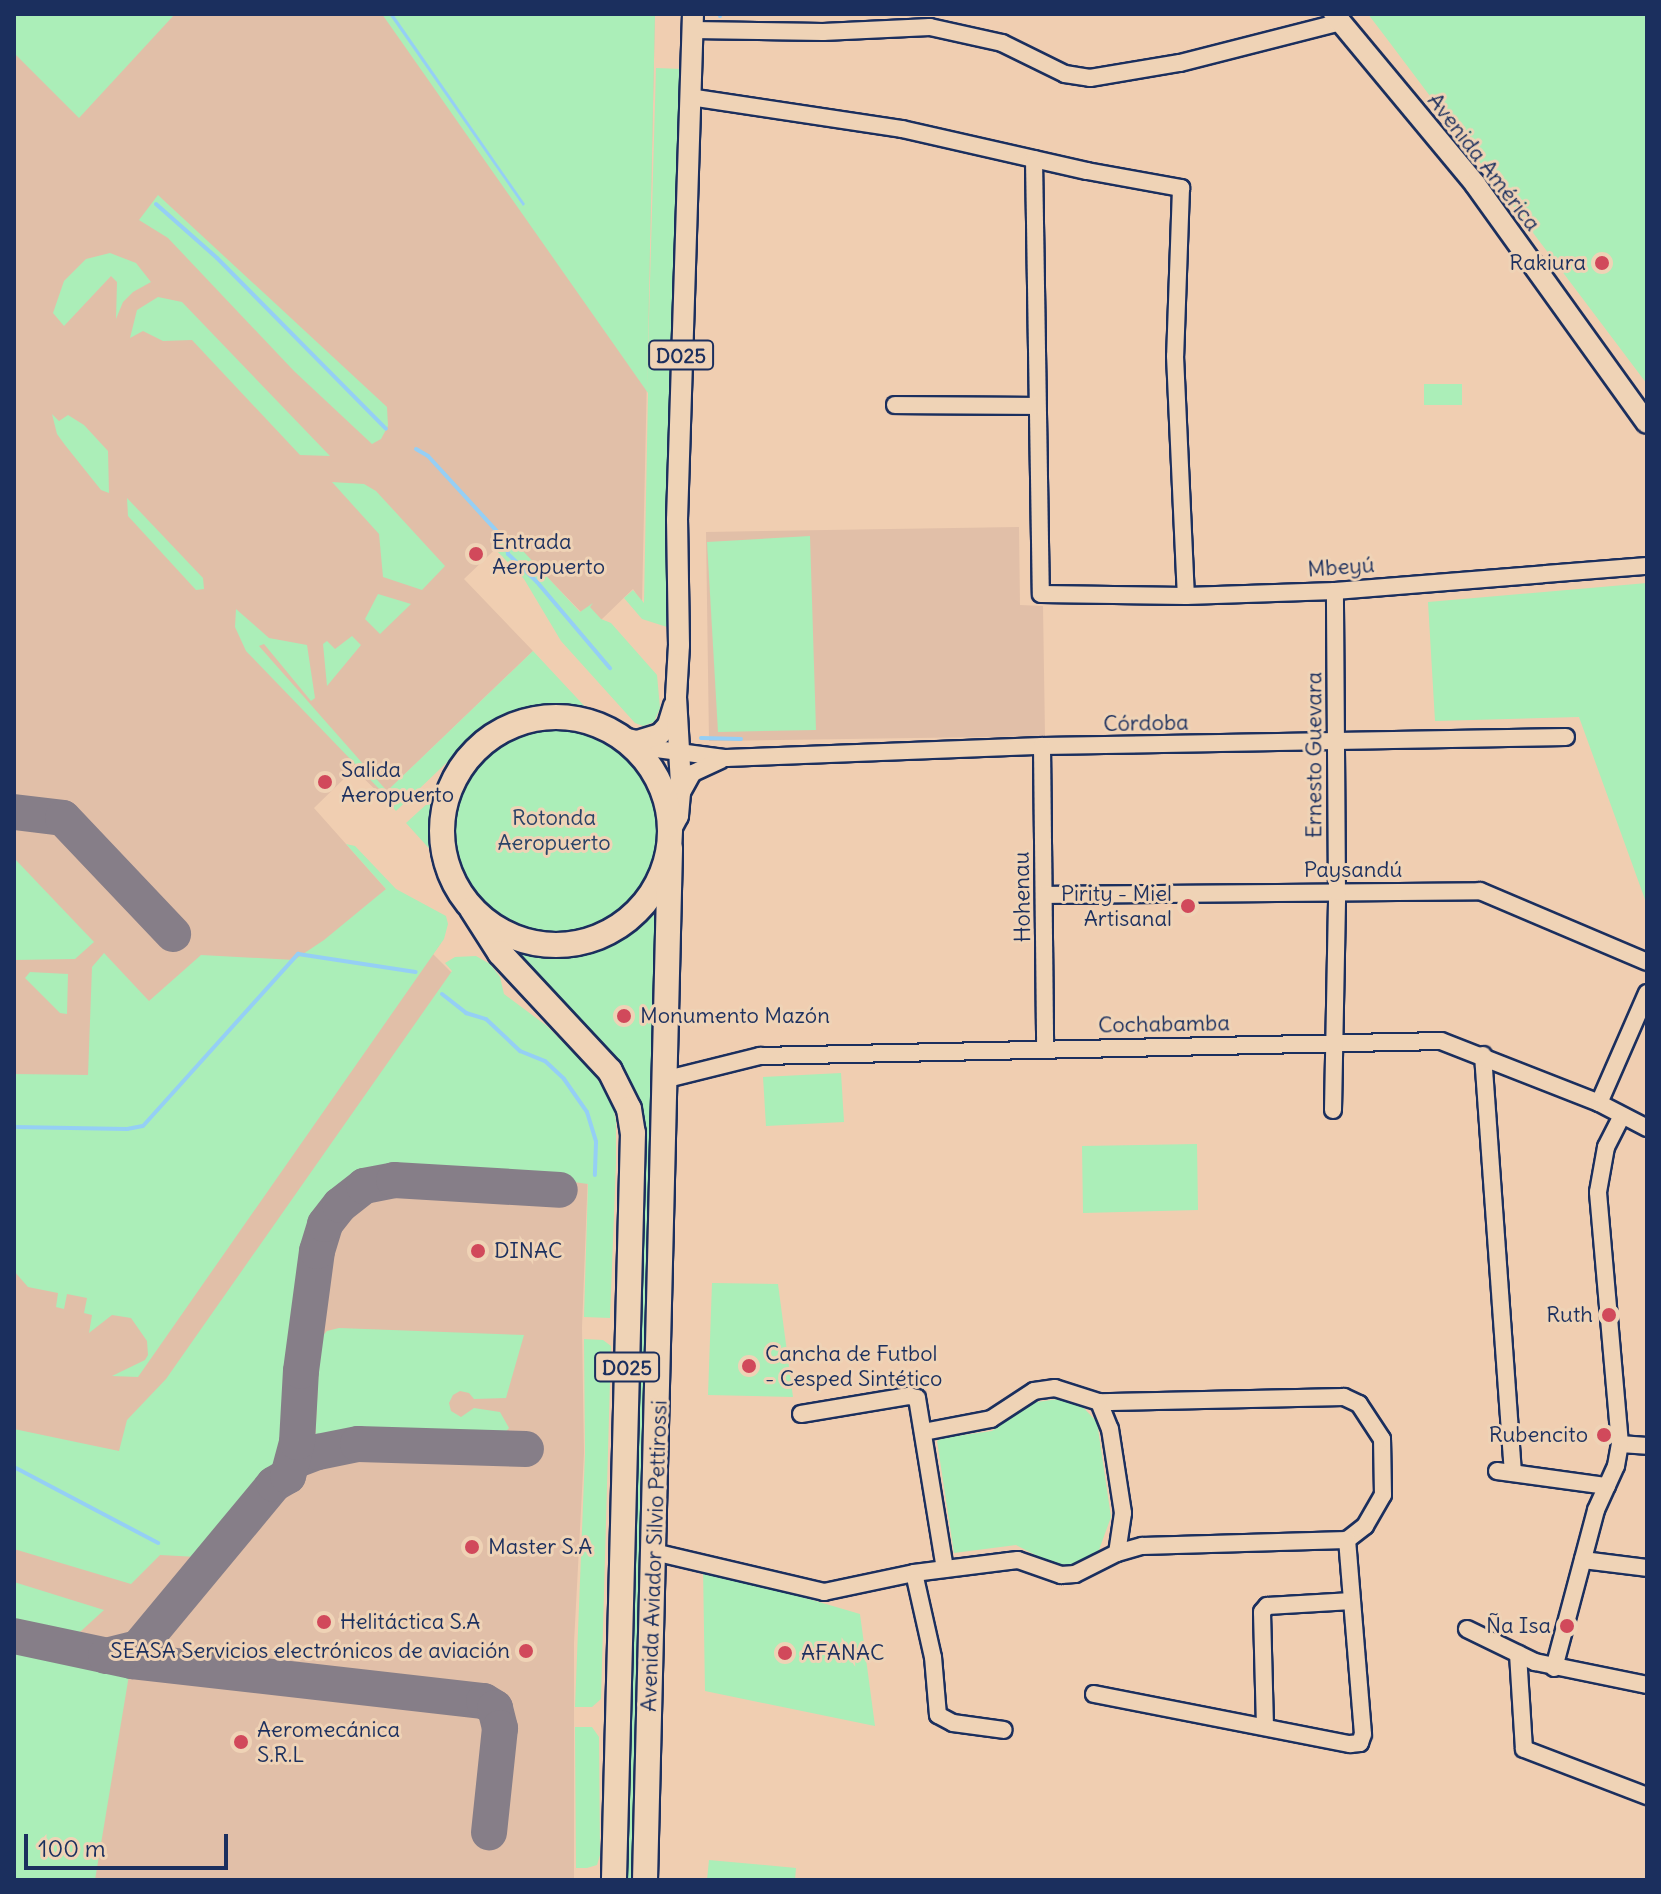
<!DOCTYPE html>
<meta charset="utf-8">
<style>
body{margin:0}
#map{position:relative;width:1661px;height:1894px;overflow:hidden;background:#f0ceb1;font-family:Delius,sans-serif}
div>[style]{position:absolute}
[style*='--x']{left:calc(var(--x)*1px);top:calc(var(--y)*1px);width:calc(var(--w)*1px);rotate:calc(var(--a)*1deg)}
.built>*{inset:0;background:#e1bfa8}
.green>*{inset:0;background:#abeeb8}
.round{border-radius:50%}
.water>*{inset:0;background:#95cff5}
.stream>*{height:4px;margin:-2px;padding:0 2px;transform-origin:2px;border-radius:2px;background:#95cff5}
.taxiway>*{height:36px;margin:-18px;padding:0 18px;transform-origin:18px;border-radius:18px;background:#867e88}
.roads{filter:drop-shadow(2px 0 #1b2f5e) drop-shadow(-2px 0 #1b2f5e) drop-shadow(0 2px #1b2f5e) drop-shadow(0 -2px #1b2f5e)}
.minor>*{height:16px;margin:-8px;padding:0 8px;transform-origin:8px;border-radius:8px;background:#efd3b6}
.major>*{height:20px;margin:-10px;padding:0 10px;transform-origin:10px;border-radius:10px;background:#efd3b6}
.highway>*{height:24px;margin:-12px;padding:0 12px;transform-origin:12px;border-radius:12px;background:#efd3b6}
.highway>.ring{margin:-12px;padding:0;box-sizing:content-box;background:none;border:24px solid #efd3b6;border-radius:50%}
.dots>*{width:22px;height:22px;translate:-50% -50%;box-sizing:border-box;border:4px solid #efd3b6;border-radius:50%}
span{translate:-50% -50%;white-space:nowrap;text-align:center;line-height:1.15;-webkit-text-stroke:6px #efd3b6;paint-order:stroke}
.shield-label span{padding:2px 6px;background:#efd3b6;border:2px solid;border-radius:6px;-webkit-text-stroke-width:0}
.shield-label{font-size:20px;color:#1b2f5e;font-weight:700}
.street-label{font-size:22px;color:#1b2f5e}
.poi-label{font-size:22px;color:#1b2f5e}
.right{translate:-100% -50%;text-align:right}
.left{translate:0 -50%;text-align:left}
.park-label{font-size:22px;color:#294267}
.frame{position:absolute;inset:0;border:16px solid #1b2f5e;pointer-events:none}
.scale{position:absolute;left:24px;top:1834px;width:204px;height:36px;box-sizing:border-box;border:4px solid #1b2f5e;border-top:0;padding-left:10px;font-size:24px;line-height:28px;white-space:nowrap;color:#1b2f5e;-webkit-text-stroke:6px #efd3b6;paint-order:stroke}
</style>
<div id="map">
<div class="built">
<i style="clip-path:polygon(14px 14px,655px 14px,642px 603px,633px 589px,601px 620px,581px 612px,508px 537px,464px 579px,533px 651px,382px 796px,354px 769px,314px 808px,386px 889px,441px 943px,433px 954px,549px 1070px,581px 1136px,588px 1172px,582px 1328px,584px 1453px,574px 1643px,574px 1880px,14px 1880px)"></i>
<i style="clip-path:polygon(1019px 527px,1020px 605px,1043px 606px,1045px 736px,709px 741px,706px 532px)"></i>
</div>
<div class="green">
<i style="clip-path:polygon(14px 14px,175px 14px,79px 118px,14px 53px)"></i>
<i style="clip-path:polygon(382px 14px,655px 14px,647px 389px,656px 68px,682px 69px,668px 473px,667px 627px,642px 619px,624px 598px,633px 590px,644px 603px,648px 393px)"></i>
<i style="clip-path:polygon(1368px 14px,1647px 14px,1647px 384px,1384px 35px)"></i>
<i style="clip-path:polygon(158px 195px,387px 407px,388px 426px,381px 439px,372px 444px,294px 371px,168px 238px,139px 220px)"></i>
<i style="clip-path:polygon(110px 253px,136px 263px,151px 282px,133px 292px,123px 302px,116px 319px,117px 282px,111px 276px,64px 326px,53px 313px,64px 281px,86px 259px)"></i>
<i style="clip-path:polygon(158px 297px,182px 302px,330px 456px,300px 455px,192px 340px,163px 341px,143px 331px,130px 338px,137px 310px)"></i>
<i style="clip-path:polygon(1424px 384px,1462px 384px,1462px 405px,1424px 405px)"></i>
<i style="clip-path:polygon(52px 414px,59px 421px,68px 415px,84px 425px,108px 451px,109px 493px,101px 490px,65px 445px,57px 434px)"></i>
<i style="clip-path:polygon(332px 482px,364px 484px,376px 491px,445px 566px,422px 590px,383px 577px,379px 534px)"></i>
<i style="clip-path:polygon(127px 498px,203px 578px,204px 589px,196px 590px,128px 516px)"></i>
<i style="clip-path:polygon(509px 536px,580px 612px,593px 603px,590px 607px,601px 619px,611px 623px,657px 675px,660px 708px,654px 722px,643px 726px,635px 723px,561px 641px,524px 579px,495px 549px)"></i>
<i style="clip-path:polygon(810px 536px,816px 730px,718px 732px,707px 542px)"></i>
<i style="clip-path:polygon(1647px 583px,1647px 905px,1579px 717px,1435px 721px,1428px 602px)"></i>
<i style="clip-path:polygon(378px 594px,411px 604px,380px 634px,365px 619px)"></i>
<i style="clip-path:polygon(236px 609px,269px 638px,307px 645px,315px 698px,311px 701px,264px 644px,259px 646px,387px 791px,533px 651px,589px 711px,537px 709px,498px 722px,462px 748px,396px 811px,382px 796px,384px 794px,246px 651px,235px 627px)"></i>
<i style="clip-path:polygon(352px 636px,361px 645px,327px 686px,323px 644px,327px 641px,335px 649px)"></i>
<i class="round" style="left:448px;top:724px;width:212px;height:212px"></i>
<i style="clip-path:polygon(441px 791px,432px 825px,435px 855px,406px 823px)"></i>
<i style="clip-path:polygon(346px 844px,355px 846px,396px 889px,446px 916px,448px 924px,444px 939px,138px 1377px,112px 1376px,145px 1360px,148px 1355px,147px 1341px,131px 1318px,112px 1315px,89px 1333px,92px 1315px,84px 1313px,87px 1298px,67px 1294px,64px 1309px,56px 1307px,58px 1293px,28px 1287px,14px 1271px,14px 1074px,88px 1075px,92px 967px,104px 953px,149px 1001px,201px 955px,294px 960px,324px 940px,386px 889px)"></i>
<i style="clip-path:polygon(14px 858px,94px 942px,75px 959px,14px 960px)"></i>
<i style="clip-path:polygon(662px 890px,638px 1880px,622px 1880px,638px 1102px,617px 1065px,507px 944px,553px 954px,590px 949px,632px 927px)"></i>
<i style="clip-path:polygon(476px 956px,490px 964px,500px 977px,504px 994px,547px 1026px,595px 1075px,612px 1102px,616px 1121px,616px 1163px,610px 1318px,584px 1317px,588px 1184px,530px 1176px,368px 1170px,350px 1181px,327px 1205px,307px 1254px,279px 1462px,198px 1557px,160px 1555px,131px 1584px,14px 1549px,14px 1429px,119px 1451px,127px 1420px,166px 1379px,452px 971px,445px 963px,455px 957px)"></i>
<i style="clip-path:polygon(30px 972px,68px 974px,67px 1014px,60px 1013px,25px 978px)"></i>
<i style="clip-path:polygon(841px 1073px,844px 1122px,766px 1126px,763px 1077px)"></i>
<i style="clip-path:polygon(1197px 1144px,1198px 1210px,1083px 1213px,1082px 1146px)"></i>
<i style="clip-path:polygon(712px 1283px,778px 1284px,793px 1397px,708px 1395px)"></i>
<i style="clip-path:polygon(339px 1328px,524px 1335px,506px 1398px,474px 1399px,469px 1393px,460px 1391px,453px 1395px,449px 1403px,451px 1411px,461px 1417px,474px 1408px,500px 1412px,509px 1428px,501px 1437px,364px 1435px,315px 1444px,320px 1339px,327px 1331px)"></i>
<i style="clip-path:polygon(584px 1339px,603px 1340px,611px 1346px,601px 1699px,592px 1707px,575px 1707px,585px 1454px)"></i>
<i style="clip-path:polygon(1066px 1398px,1078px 1402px,1097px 1422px,1111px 1517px,1099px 1550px,1080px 1563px,1067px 1565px,1049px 1562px,1016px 1545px,954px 1553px,937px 1441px,942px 1438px,992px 1431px,1029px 1403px)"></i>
<i style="clip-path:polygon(703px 1568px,860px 1614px,875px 1726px,705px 1691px)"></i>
<i style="clip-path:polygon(14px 1582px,104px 1610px,69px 1642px,14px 1628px)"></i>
<i style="clip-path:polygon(14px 1644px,130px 1669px,95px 1880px,14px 1880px)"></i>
<i style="clip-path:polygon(575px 1727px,592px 1727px,599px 1737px,600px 1855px,597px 1865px,587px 1868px,576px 1868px)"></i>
<i style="clip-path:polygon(709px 1860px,796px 1868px,795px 1880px,707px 1880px)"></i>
</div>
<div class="water">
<i style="clip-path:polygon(389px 14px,393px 14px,525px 204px,523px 206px)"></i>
</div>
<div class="stream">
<i style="--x:720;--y:14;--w:2;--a:90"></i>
<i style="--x:156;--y:204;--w:81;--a:41.5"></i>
<i style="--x:217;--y:258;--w:240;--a:45.3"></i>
<i style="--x:416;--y:449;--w:14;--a:30"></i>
<i style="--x:428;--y:456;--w:115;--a:47.5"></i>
<i style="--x:506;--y:541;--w:13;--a:81"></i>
<i style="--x:508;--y:554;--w:40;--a:44"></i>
<i style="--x:537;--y:582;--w:113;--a:49.7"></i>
<i style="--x:701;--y:738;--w:40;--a:1.4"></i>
<i style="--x:442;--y:994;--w:31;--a:38"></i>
<i style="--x:466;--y:1013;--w:21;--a:17"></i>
<i style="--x:486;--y:1019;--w:47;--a:43.3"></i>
<i style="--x:520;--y:1051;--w:27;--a:22"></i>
<i style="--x:545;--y:1061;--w:26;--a:43"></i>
<i style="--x:564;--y:1079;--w:40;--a:55.1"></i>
<i style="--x:587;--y:1112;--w:31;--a:73"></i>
<i style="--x:596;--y:1142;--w:33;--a:92"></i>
<i style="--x:14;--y:1127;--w:113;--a:1"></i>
<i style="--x:127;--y:1129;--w:16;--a:-11"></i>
<i style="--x:143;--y:1126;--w:232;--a:-48"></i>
<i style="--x:298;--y:954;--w:119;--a:8.7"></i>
<i style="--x:14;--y:1467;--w:163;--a:27.8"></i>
</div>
<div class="taxiway">
<i style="--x:14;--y:812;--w:49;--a:7"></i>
<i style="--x:63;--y:818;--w:160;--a:46.5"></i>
<i style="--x:294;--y:1461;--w:26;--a:-21"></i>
<i style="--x:318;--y:1452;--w:41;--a:-11.3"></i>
<i style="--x:358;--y:1444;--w:168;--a:1.7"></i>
<i style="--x:14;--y:1636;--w:121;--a:12"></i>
<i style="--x:132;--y:1661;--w:354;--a:6.5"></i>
<i style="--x:484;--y:1701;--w:13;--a:32"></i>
<i style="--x:495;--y:1708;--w:21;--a:76"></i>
<i style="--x:500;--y:1728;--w:105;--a:96"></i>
<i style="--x:106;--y:1656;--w:33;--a:-14"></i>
<i style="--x:138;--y:1648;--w:213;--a:-50.3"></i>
<i style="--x:274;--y:1484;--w:16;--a:-30"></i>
<i style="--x:288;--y:1476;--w:35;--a:-75"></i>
<i style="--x:297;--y:1442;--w:71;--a:-86.8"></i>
<i style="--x:301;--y:1371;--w:121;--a:-82.4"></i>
<i style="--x:317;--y:1251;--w:28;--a:-73"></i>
<i style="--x:325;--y:1224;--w:24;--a:-52"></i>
<i style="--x:340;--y:1205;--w:31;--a:-38"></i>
<i style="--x:364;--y:1186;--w:31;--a:-11"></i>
<i style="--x:394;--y:1180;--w:166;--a:3.4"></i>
</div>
<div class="roads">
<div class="minor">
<i style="--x:693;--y:30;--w:130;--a:0.9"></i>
<i style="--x:823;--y:32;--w:107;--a:-2.7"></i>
<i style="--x:930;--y:27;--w:74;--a:12.5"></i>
<i style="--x:1002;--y:43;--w:70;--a:26.2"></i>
<i style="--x:1065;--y:74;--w:25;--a:9"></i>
<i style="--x:1090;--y:78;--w:91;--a:-9.5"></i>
<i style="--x:1180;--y:63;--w:166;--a:-14.3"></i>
<i style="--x:690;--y:97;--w:214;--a:8.6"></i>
<i style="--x:902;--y:129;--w:190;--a:12.8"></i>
<i style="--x:1087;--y:171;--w:96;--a:10.3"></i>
<i style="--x:1181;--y:188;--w:168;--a:92"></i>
<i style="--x:1175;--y:356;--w:240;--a:87.4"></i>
<i style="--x:1034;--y:159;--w:435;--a:89.1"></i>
<i style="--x:1041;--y:594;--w:145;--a:0.8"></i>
<i style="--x:1186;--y:596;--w:149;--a:-1.9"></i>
<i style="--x:1335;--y:591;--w:313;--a:-4.6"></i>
<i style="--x:895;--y:405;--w:142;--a:0.4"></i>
<i style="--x:633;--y:746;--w:94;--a:7.4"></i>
<i style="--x:726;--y:758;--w:316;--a:-2.2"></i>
<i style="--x:1042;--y:746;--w:524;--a:-0.98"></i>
<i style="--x:1042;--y:746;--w:302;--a:89.4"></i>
<i style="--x:680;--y:796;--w:26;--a:-61"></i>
<i style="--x:693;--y:773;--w:31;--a:-25"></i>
<i style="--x:1044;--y:895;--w:436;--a:-0.5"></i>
<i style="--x:1480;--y:891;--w:181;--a:23"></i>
<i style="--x:1483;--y:1055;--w:419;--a:85.9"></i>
<i style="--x:667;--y:1079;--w:96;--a:-13.9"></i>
<i style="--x:760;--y:1056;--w:681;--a:-1.26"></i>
<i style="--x:1441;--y:1041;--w:170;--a:21.4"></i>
<i style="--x:1599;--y:1103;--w:54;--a:27.5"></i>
<i style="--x:1599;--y:1103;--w:120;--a:-66.4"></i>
<i style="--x:1333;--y:1110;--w:218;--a:-88.9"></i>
<i style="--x:1337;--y:892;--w:301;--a:-90.4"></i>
<i style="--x:1099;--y:1402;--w:29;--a:68"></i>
<i style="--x:1110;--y:1429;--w:85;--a:81.2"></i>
<i style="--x:1123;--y:1513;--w:40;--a:98.5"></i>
<i style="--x:801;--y:1414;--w:109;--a:-9.5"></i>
<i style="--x:909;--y:1396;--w:8;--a:14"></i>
<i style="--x:917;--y:1398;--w:173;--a:80.7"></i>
<i style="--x:1620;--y:1444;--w:27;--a:4"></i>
<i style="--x:1497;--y:1471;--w:111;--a:7.8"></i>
<i style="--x:654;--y:1552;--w:175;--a:13.2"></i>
<i style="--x:824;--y:1592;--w:92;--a:-11.9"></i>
<i style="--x:914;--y:1573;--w:96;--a:-7.2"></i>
<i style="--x:1009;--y:1561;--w:9;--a:-6"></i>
<i style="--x:1018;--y:1560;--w:46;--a:19.2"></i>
<i style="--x:1061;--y:1575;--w:14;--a:-4"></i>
<i style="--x:1075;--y:1574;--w:47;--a:-26.6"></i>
<i style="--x:1117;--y:1553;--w:26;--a:-16"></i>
<i style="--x:1142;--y:1546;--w:205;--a:-1.7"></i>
<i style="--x:1347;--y:1540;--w:23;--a:-38"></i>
<i style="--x:1365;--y:1526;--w:36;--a:-60"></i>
<i style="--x:1383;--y:1495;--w:56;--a:-91"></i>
<i style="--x:1382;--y:1439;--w:42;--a:-123.3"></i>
<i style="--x:1359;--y:1404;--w:17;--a:-155"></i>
<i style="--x:1344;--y:1397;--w:245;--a:178.8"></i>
<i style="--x:1099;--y:1402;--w:46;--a:-162.3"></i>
<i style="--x:1055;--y:1388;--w:21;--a:172"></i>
<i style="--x:1034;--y:1391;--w:51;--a:146.9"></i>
<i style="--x:991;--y:1419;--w:68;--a:169"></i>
<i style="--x:1583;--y:1560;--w:64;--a:7.1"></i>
<i style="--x:914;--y:1573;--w:86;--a:77.3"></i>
<i style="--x:933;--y:1657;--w:58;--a:85.1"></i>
<i style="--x:938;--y:1715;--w:17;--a:28"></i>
<i style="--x:953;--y:1723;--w:51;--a:7.8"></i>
<i style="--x:1467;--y:1629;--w:76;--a:25.9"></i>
<i style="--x:1535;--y:1662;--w:114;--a:11.6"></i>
<i style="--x:1518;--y:1654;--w:95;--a:86.4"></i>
<i style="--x:1524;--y:1749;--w:132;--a:20.9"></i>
<i style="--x:1554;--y:1668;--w:163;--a:-75.1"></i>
<i style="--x:1596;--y:1510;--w:48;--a:-65.6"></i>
<i style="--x:1616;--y:1466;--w:22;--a:-80"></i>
<i style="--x:1620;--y:1444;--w:253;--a:-95"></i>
<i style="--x:1598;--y:1192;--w:46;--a:-79.9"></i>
<i style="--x:1606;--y:1147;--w:35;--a:-63"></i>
<i style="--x:1094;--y:1694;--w:261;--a:11.1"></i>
<i style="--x:1350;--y:1744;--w:10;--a:-6"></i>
<i style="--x:1360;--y:1743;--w:9;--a:-72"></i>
<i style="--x:1363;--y:1734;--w:195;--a:-94.7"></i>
<i style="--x:1265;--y:1727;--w:115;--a:-91.5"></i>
<i style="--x:1262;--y:1612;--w:8;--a:-50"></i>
<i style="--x:1267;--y:1606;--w:85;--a:-3.4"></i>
</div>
<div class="major">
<i style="--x:1334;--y:14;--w:221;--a:50.3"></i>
<i style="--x:1475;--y:184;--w:294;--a:54.3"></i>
<i style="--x:623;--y:738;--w:14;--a:12"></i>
<i style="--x:637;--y:741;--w:24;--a:-17"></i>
<i style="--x:660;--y:734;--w:12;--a:-48"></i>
<i style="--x:668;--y:725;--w:21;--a:-73"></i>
<i style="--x:671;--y:829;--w:15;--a:-62"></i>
<i style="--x:678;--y:816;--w:32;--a:-85"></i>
<i style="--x:681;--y:784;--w:87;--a:-93.3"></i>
<i style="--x:676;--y:697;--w:52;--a:-86.7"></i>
<i style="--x:679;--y:645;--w:125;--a:-90.9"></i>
<i style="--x:677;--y:520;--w:506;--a:-88.19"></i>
</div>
<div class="highway">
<i class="ring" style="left:442px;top:717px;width:204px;height:204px"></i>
<i style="--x:472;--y:909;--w:52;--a:57.5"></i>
<i style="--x:500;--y:953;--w:161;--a:47"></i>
<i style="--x:610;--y:1071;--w:42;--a:63.4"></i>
<i style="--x:629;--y:1109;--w:24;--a:81"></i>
<i style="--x:633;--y:1133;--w:747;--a:91.46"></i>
<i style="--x:645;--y:1880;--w:1032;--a:-88.61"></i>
</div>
</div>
<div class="dots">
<i style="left:1602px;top:263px;background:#d1495b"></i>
<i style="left:476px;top:554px;background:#d1495b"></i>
<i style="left:325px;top:782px;background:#d1495b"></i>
<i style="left:1188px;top:906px;background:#d1495b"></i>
<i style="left:624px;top:1016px;background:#d1495b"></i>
<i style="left:478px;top:1251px;background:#d1495b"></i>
<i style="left:1609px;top:1315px;background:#d1495b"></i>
<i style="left:749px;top:1366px;background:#d1495b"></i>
<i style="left:1604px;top:1435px;background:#d1495b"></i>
<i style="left:472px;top:1547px;background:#d1495b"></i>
<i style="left:324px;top:1622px;background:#d1495b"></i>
<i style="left:1567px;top:1626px;background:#d1495b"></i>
<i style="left:526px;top:1651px;background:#d1495b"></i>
<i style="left:785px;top:1653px;background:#d1495b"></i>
<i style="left:241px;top:1742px;background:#d1495b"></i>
</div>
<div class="shield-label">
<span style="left:681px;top:355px">D025</span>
<span style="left:627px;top:1367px">D025</span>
</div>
<div class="street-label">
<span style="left:1484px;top:162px;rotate:52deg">Avenida América</span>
<span style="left:1341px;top:567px;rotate:-4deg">Mbeyú</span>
<span style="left:1146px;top:723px;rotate:-1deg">Córdoba</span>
<span style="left:1314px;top:755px;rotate:-90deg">Ernesto Guevara</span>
<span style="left:1353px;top:870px">Paysandú</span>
<span style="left:1022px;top:897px;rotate:-91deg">Hohenau</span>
<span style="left:1164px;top:1024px;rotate:-1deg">Cochabamba</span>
<span style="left:654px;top:1556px;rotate:-88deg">Avenida Aviador Silvio Pettirossi</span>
</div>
<div class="poi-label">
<span class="right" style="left:1586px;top:263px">Rakiura</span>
<span class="left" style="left:492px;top:554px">Entrada<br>Aeropuerto</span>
<span class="left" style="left:341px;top:782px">Salida<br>Aeropuerto</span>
<span class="right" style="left:1172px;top:906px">Pirity - Miel<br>Artisanal</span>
<span class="left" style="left:640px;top:1016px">Monumento Mazón</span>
<span class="left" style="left:494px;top:1251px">DINAC</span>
<span class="right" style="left:1593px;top:1315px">Ruth</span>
<span class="left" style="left:765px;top:1366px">Cancha de Futbol<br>- Cesped Sintético</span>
<span class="right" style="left:1588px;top:1435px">Rubencito</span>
<span class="left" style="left:488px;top:1547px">Master S.A</span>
<span class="left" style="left:340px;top:1622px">Helitáctica S.A</span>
<span class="right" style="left:1551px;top:1626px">Ña Isa</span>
<span class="right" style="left:510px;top:1651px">SEASA Servicios electrónicos de aviación</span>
<span class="left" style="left:801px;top:1653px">AFANAC</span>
<span class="left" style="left:257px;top:1742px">Aeromecánica<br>S.R.L</span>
</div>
<div class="park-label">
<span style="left:554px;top:830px">Rotonda<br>Aeropuerto</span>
</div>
<div class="frame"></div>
<div class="scale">100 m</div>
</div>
